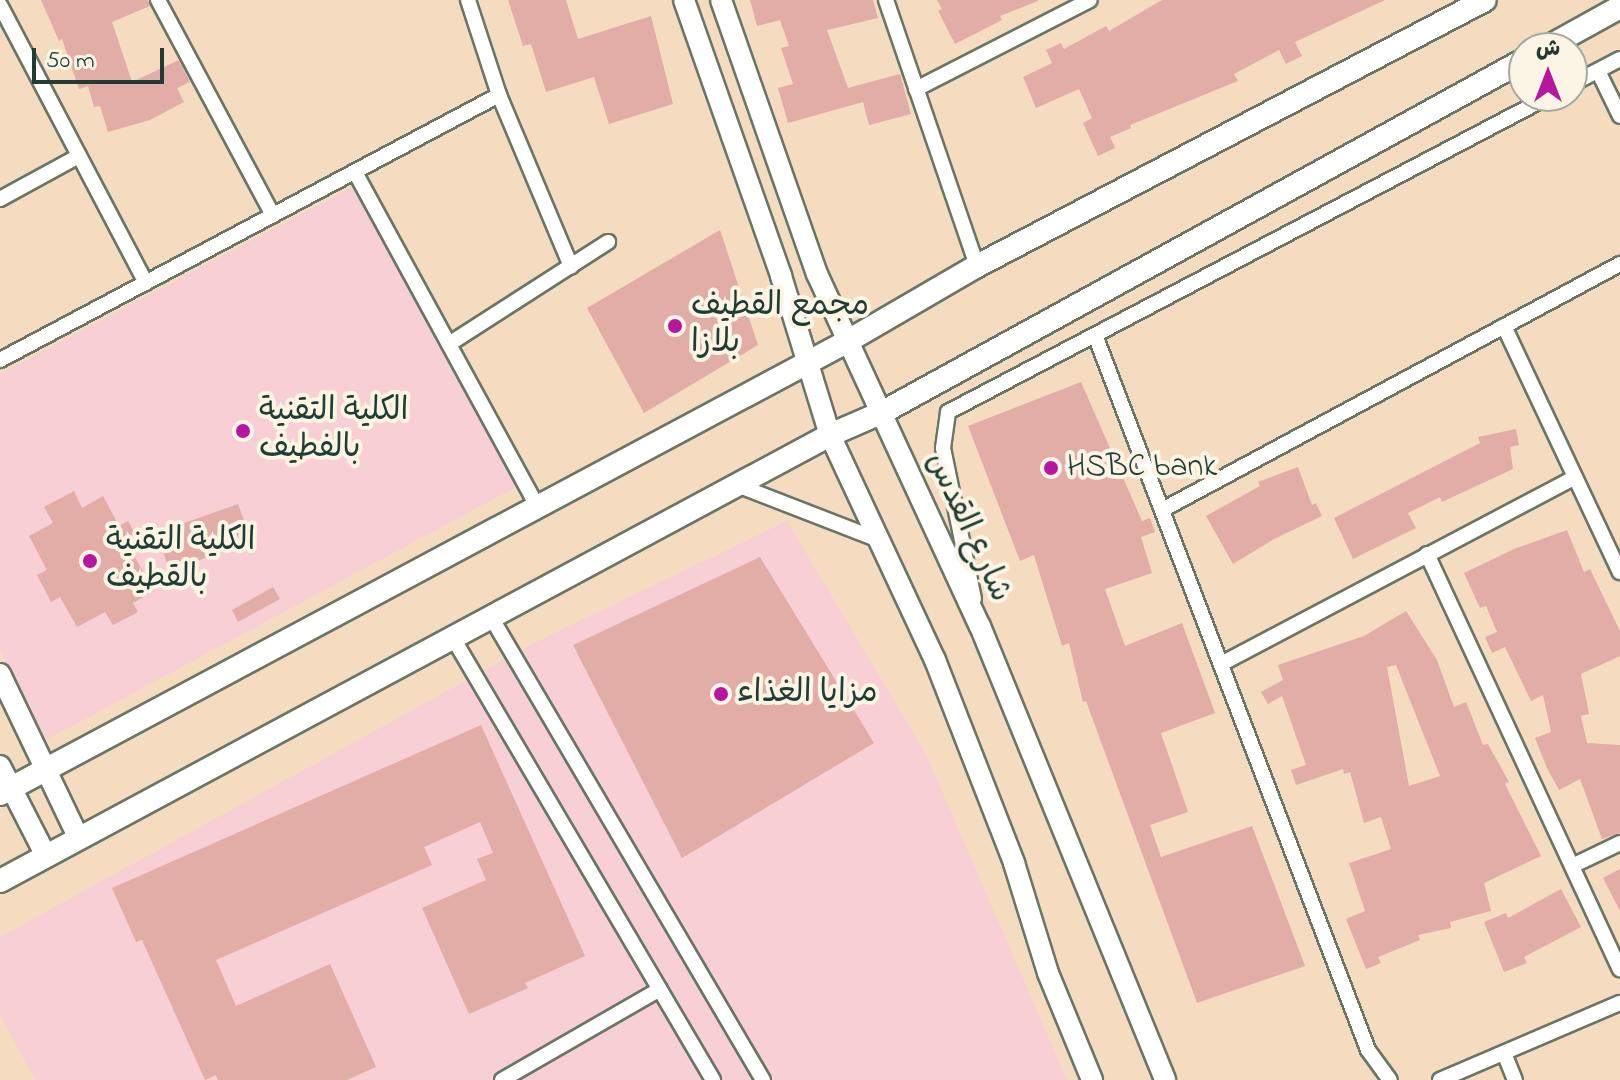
<!DOCTYPE html>
<meta charset="utf-8">
<style>
body{margin:0}
#map{position:relative;width:1620px;height:1080px;overflow:hidden;background:#f5dcc0;font-family:"Indie Flower","Playpen Sans Arabic",sans-serif}
div>[style]{position:absolute}
[style*='--x']{left:calc(var(--x)*1px);top:calc(var(--y)*1px);width:calc(var(--w)*1px);rotate:calc(var(--a)*1deg)}
.built>*{inset:0;background:#f7cfd4}
.building>*{inset:0;background:#e2aca7}
.roads{filter:drop-shadow(2px 0 #6a7565) drop-shadow(-2px 0 #6a7565) drop-shadow(0 2px #6a7565) drop-shadow(0 -2px #6a7565)}
.street>*{height:14px;margin:-7px;padding:0 7px;transform-origin:7px;border-radius:7px;background:#fff}
.secondary>*{height:20px;margin:-10px;padding:0 10px;transform-origin:10px;border-radius:10px;background:#fff}
.primary>*{height:22px;margin:-11px;padding:0 11px;transform-origin:11px;border-radius:11px;background:#fff}
.dots>*{width:22px;height:22px;translate:-50% -50%;box-sizing:border-box;border:4px solid #fcf5e5;border-radius:50%}
span{translate:-50% -50%;white-space:nowrap;text-align:center;line-height:1.15;-webkit-text-stroke:8px #fcf5e5;paint-order:stroke}
.poi-label{font-size:32px;color:#1f3d34}
.left{translate:0 -50%;text-align:left}
.street-label{font-size:32px;color:#1f3d34}
.north{position:absolute;left:1508px;top:32px;width:80px;height:80px;box-sizing:border-box;background:#fcf5e5;border:2px solid #a4ab9e;border-radius:50%;rotate:0deg;font-size:22px;font-weight:700;line-height:32px;text-align:center;color:#1f3d34}
.north::after{content:'';display:block;margin:auto;width:28px;height:36px;background:#b5179e;clip-path:polygon(50% 0,100% 100%,50% 72%,0 100%)}
.scale{position:absolute;left:32px;top:48px;width:132px;height:36px;box-sizing:border-box;border:4px solid #1f3d34;border-top:0;padding-left:10px;font-size:24px;line-height:28px;white-space:nowrap;color:#1f3d34;-webkit-text-stroke:6px #fcf5e5;paint-order:stroke}
</style>
<div id="map">
<div class="built">
<i style="clip-path:polygon(354px 186px,516px 487px,46px 740px,0 650px,0 374px)"></i>
<i style="clip-path:polygon(787px 521px,925px 752px,1067px 1080px,35px 1080px,0 1015px,0 937px,538px 641px)"></i>
</div>
<div class="building">
<i style="clip-path:polygon(41px 0,148px 0,150px 6px,112px 22px,132px 82px,179px 60px,190px 82px,177px 88px,184px 102px,150px 120px,108px 132px,100px 106px,94px 107px,88px 86px,79px 89px,62px 39px,59px 41px)"></i>
<i style="clip-path:polygon(508px 0,566px 0,578px 39px,651px 16px,673px 104px,609px 124px,594px 77px,546px 92px,531px 44px,523px 46px)"></i>
<i style="clip-path:polygon(750px 0,873px 0,878px 18px,827px 30px,848px 88px,900px 74px,911px 114px,869px 125px,863px 102px,788px 123px,778px 88px,793px 84px,781px 48px,789px 46px,780px 20px,757px 26px)"></i>
<i style="clip-path:polygon(937px 0,1038px 0,1038px 1px,1000px 16px,1002px 20px,955px 44px,938px 11px,942px 9px)"></i>
<i style="clip-path:polygon(1162px 0,1385px 0,1295px 42px,1302px 56px,1286px 64px,1279px 50px,1234px 74px,1238px 81px,1130px 125px,1131px 128px,1110px 137px,1115px 148px,1098px 156px,1083px 123px,1092px 118px,1079px 89px,1036px 108px,1023px 77px,1052px 63px,1046px 50px,1061px 43px,1064px 49px,1106px 26px,1109px 31px)"></i>
<i style="clip-path:polygon(720px 230px,758px 345px,644px 413px,587px 308px)"></i>
<i style="clip-path:polygon(1081px 382px,1142px 521px,1150px 518px,1155px 532px,1141px 537px,1152px 573px,1105px 589px,1125px 646px,1182px 623px,1215px 713px,1161px 733px,1188px 812px,1150px 825px,1161px 857px,1252px 826px,1305px 966px,1197px 1003px,1086px 701px,1083px 702px,1069px 643px,1062px 646px,1034px 555px,1020px 561px,968px 426px)"></i>
<i style="clip-path:polygon(1516px 429px,1519px 445px,1510px 447px,1513px 469px,1442px 502px,1440px 497px,1408px 513px,1416px 528px,1353px 559px,1334px 518px,1480px 443px,1478px 437px)"></i>
<i style="clip-path:polygon(1298px 467px,1312px 505px,1316px 503px,1322px 516px,1274px 539px,1233px 564px,1206px 516px,1260px 486px,1258px 482px)"></i>
<i style="clip-path:polygon(74px 491px,82px 508px,103px 496px,119px 526px,128px 521px,142px 547px,132px 552px,154px 591px,133px 603px,138px 612px,113px 625px,105px 612px,77px 627px,60px 597px,51px 602px,37px 575px,47px 570px,29px 536px,53px 523px,44px 507px)"></i>
<i style="clip-path:polygon(238px 504px,251px 541px,170px 571px,156px 533px)"></i>
<i style="clip-path:polygon(1567px 530px,1584px 572px,1590px 569px,1620px 631px,1620px 656px,1581px 674px,1589px 714px,1581px 716px,1587px 743px,1620px 745px,1620px 833px,1602px 839px,1580px 779px,1559px 790px,1547px 768px,1535px 738px,1551px 732px,1543px 695px,1531px 701px,1505px 647px,1492px 653px,1485px 637px,1497px 632px,1486px 606px,1480px 608px,1464px 573px,1514px 549px)"></i>
<i style="clip-path:polygon(760px 557px,874px 743px,682px 858px,573px 645px)"></i>
<i style="clip-path:polygon(273px 587px,280px 599px,238px 622px,232px 610px)"></i>
<i style="clip-path:polygon(evenodd,1406px 611px,1437px 660px,1454px 707px,1466px 702px,1483px 745px,1488px 744px,1509px 782px,1505px 784px,1541px 856px,1484px 883px,1491px 911px,1450px 922px,1451px 928px,1418px 935px,1420px 940px,1378px 957px,1381px 963px,1366px 969px,1346px 919px,1365px 911px,1349px 863px,1391px 849px,1381px 817px,1364px 823px,1350px 772px,1344px 774px,1343px 769px,1296px 785px,1291px 770px,1306px 765px,1282px 696px,1268px 704px,1261px 692px,1283px 680px,1278px 665px,1364px 636px,1406px 611px,1396px 665px,1440px 776px,1409px 786px,1387px 667px,1396px 665px)"></i>
<i style="clip-path:polygon(481px 725px,585px 956px,525px 983px,528px 988px,469px 1014px,422px 908px,486px 880px,477px 859px,493px 853px,480px 822px,424px 847px,432px 865px,216px 960px,236px 1006px,330px 964px,376px 1067px,347px 1080px,218px 1080px,216px 1075px,205px 1080px,142px 940px,136px 942px,112px 888px)"></i>
<i style="clip-path:polygon(1620px 869px,1620px 911px,1603px 878px)"></i>
<i style="clip-path:polygon(1561px 889px,1581px 927px,1524px 957px,1527px 963px,1504px 972px,1484px 922px,1506px 913px,1508px 918px)"></i>
</div>
<div class="roads">
<div class="street">
<i style="--x:158;--y:0;--w:244;--a:61.9"></i>
<i style="--x:468;--y:0;--w:100;--a:71.9"></i>
<i style="--x:499;--y:95;--w:186;--a:67.2"></i>
<i style="--x:886;--y:0;--w:281;--a:71.1"></i>
<i style="--x:0;--y:5;--w:314;--a:62.3"></i>
<i style="--x:1598;--y:71;--w:50;--a:63.9"></i>
<i style="--x:1572;--y:84;--w:54;--a:-27.5"></i>
<i style="--x:916;--y:89;--w:195;--a:-27.1"></i>
<i style="--x:355;--y:172;--w:380;--a:61.4"></i>
<i style="--x:0;--y:199;--w:90;--a:-28.6"></i>
<i style="--x:1504;--y:326;--w:272;--a:64.8"></i>
<i style="--x:1095;--y:335;--w:765;--a:69.1"></i>
<i style="--x:1368;--y:1050;--w:37;--a:54"></i>
<i style="--x:449;--y:344;--w:189;--a:-32.7"></i>
<i style="--x:0;--y:360;--w:565;--a:-27.97"></i>
<i style="--x:737;--y:485;--w:152;--a:21.2"></i>
<i style="--x:1162;--y:510;--w:520;--a:-28.24"></i>
<i style="--x:1427;--y:554;--w:458;--a:65.1"></i>
<i style="--x:974;--y:599;--w:154;--a:-101.6"></i>
<i style="--x:943;--y:448;--w:36;--a:-82"></i>
<i style="--x:948;--y:412;--w:680;--a:-27.7"></i>
<i style="--x:491;--y:617;--w:537;--a:59.57"></i>
<i style="--x:453;--y:638;--w:513;--a:59.53"></i>
<i style="--x:1221;--y:664;--w:400;--a:-27.8"></i>
<i style="--x:1572;--y:866;--w:53;--a:-25.6"></i>
<i style="--x:1504;--y:1053;--w:29;--a:68"></i>
<i style="--x:502;--y:1080;--w:182;--a:-29.9"></i>
<i style="--x:1440;--y:1080;--w:196;--a:-23.2"></i>
</div>
<div class="secondary">
<i style="--x:684;--y:0;--w:293;--a:70.6"></i>
<i style="--x:781;--y:276;--w:166;--a:72.9"></i>
<i style="--x:830;--y:435;--w:248;--a:65"></i>
<i style="--x:935;--y:660;--w:218;--a:68.7"></i>
<i style="--x:1014;--y:863;--w:115;--a:72.8"></i>
<i style="--x:1048;--y:973;--w:116;--a:67.6"></i>
<i style="--x:721;--y:0;--w:290;--a:70.7"></i>
<i style="--x:817;--y:274;--w:388;--a:65.2"></i>
<i style="--x:980;--y:626;--w:490;--a:67.8"></i>
<i style="--x:0;--y:674;--w:183;--a:64.4"></i>
<i style="--x:0;--y:766;--w:101;--a:62.9"></i>
</div>
<div class="primary">
<i style="--x:1546;--y:48;--w:85;--a:-29"></i>
<i style="--x:0;--y:794;--w:961;--a:-28.11"></i>
<i style="--x:848;--y:341;--w:149;--a:-30.2"></i>
<i style="--x:977;--y:266;--w:573;--a:-27.64"></i>
<i style="--x:0;--y:881;--w:942;--a:-28.25"></i>
<i style="--x:830;--y:435;--w:58;--a:-23.5"></i>
<i style="--x:883;--y:412;--w:731;--a:-28.77"></i>
</div>
</div>
<div class="dots">
<i style="left:675px;top:326px;background:#b5179e"></i>
<i style="left:243px;top:431px;background:#b5179e"></i>
<i style="left:1051px;top:468px;background:#b5179e"></i>
<i style="left:90px;top:561px;background:#b5179e"></i>
<i style="left:721px;top:694px;background:#b5179e"></i>
</div>
<div class="poi-label">
<span class="left" style="left:691px;top:326px">مجمع القطيف<br>بلازا</span>
<span class="left" style="left:259px;top:431px">الكلية التقنية<br>بالفطيف</span>
<span class="left" style="left:1067px;top:468px">HSBC bank</span>
<span class="left" style="left:106px;top:561px">الكلية التقنية<br>بالقطيف</span>
<span class="left" style="left:737px;top:694px">مزايا الغذاء</span>
</div>
<div class="street-label">
<span style="left:967px;top:528px;rotate:65deg">شارع القدس</span>
</div>
<div class="north">ش</div>
<div class="scale">50 m</div>
</div>
